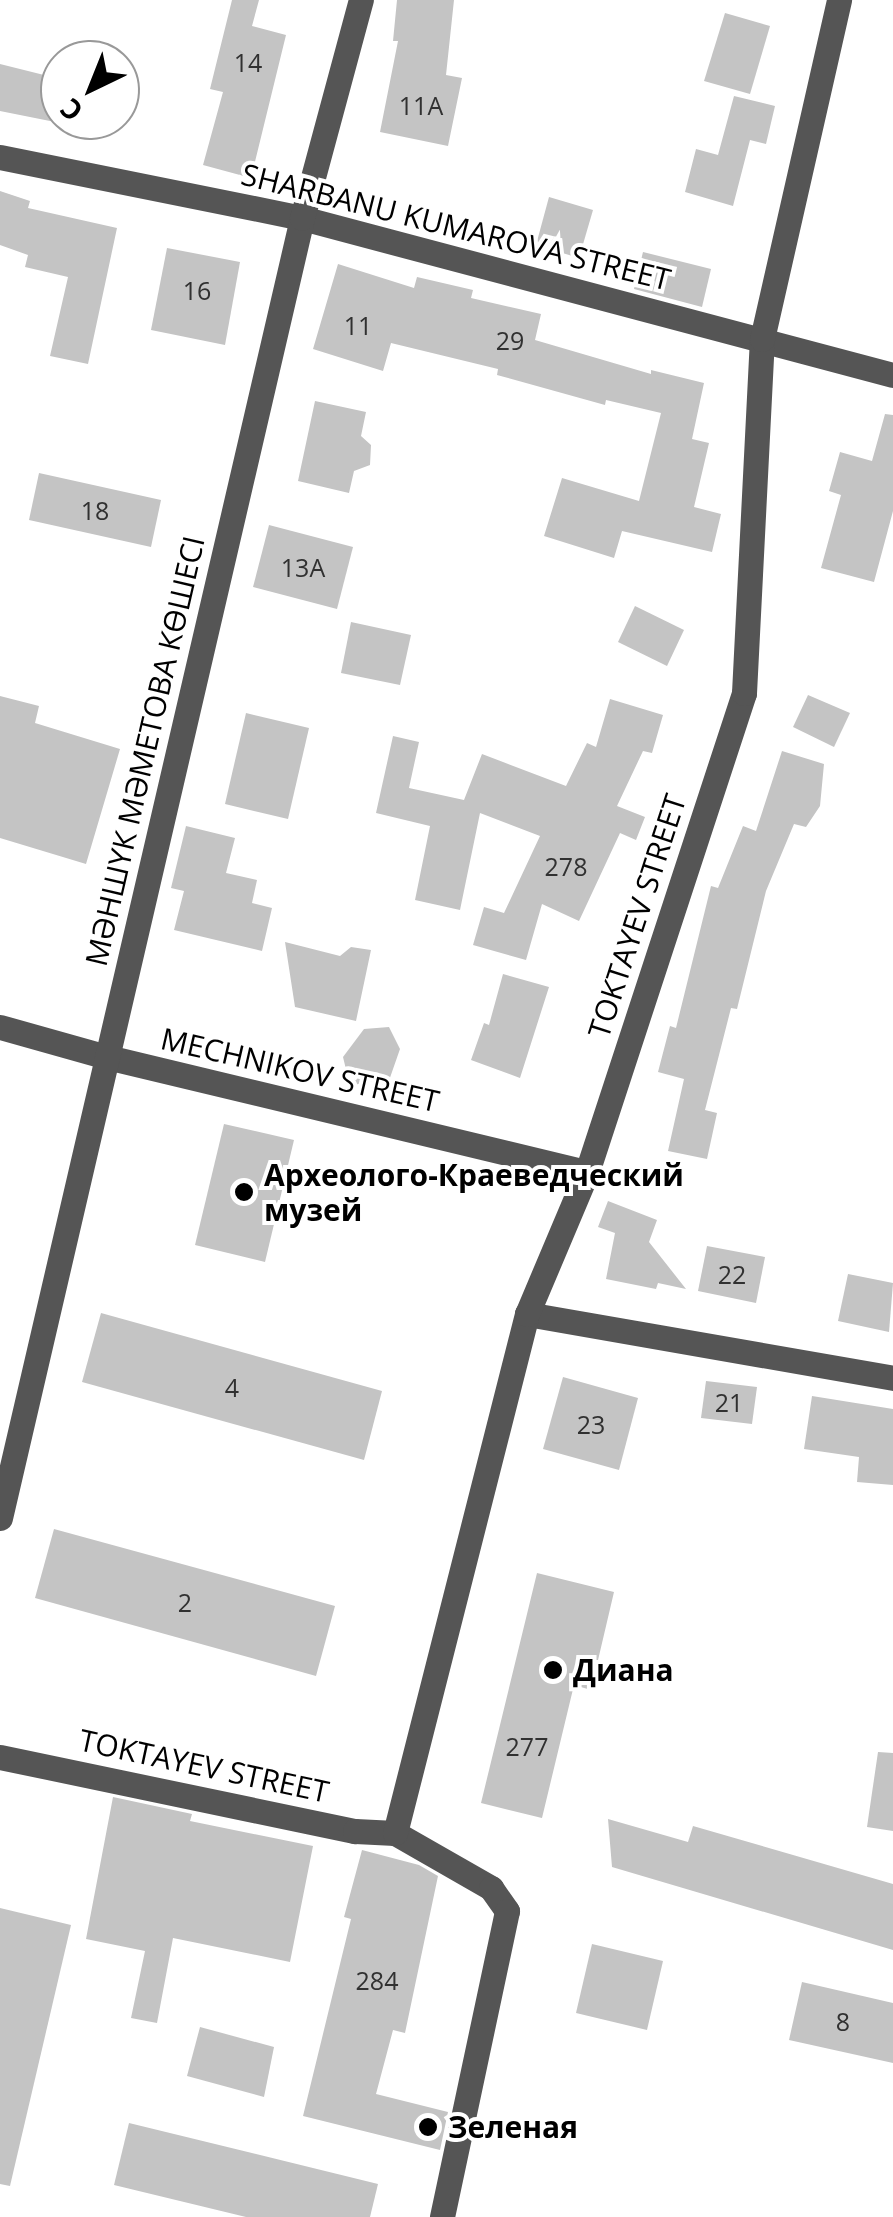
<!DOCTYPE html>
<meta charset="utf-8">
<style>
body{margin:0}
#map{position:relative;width:893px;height:2217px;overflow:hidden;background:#fff;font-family:"Open Sans",sans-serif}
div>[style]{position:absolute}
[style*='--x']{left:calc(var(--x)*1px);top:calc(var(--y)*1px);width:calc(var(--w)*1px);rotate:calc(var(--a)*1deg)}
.building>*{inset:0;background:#c4c4c4}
.minor>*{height:25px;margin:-12.5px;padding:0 12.5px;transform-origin:12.5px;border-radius:12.5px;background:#555}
.dots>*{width:28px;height:28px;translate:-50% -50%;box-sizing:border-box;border:5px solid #fff;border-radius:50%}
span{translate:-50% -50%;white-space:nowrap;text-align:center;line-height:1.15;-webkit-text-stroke:8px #fff;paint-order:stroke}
.number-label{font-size:25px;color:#313131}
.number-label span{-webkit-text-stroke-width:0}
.street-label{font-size:30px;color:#000}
.poi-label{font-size:30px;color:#000;font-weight:700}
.left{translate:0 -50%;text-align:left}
.north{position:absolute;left:40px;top:40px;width:100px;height:100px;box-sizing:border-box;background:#fff;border:2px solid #999;border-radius:50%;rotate:223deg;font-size:28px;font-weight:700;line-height:40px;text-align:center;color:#000}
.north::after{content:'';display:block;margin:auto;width:35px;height:45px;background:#000;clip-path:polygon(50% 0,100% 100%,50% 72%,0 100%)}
</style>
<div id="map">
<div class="building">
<i style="clip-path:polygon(232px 0,259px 0,252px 26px,286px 35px,251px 178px,203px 165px,223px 92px,210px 89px)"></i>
<i style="clip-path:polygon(397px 0,454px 0,446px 75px,462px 78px,448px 146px,380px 132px,398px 41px,393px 41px)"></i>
<i style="clip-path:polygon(725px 13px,770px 26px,750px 94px,704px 81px)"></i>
<i style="clip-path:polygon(0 64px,60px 79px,60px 123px,0 111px)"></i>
<i style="clip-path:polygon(734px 96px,775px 106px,766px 144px,750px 140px,733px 206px,685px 192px,696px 149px,718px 155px)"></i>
<i style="clip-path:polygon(0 191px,30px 201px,28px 208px,117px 228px,88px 364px,50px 356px,68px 277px,25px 267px,28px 255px,0 245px)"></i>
<i style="clip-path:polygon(549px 197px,593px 210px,579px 258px,536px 245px)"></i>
<i style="clip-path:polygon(167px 248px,240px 262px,225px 345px,151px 330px)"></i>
<i style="clip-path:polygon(643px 252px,711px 269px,702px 307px,634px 289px)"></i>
<i style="clip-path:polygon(338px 264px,414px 288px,417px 277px,473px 290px,471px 298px,541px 314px,535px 340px,651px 374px,651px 370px,704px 383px,692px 439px,709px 443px,694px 507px,721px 514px,712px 552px,622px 531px,614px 558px,544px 536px,562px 478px,639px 501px,661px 413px,606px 400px,605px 405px,497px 375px,498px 369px,391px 343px,383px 371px,313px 349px)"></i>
<i style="clip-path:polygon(315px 401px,366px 412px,361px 436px,371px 445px,370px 465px,354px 471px,349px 493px,298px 481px)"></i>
<i style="clip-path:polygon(885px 414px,893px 415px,893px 511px,874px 582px,821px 568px,841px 495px,829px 491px,840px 452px,872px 461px)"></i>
<i style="clip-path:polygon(39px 473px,161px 500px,151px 547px,29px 520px)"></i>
<i style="clip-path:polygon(269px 525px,353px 547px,337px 609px,253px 587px)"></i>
<i style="clip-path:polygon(635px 606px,684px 630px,667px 666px,618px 642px)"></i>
<i style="clip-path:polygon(351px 622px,411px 635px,400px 685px,341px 673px)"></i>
<i style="clip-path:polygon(808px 695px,850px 713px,834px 747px,793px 727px)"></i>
<i style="clip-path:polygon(0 696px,39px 706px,35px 723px,120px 749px,86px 864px,0 838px)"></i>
<i style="clip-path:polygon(610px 699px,663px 715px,652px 753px,643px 751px,617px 806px,645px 817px,636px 840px,620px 833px,579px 921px,542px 904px,526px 960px,473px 945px,484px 907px,504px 913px,540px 836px,480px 813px,460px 910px,415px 900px,430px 826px,376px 813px,393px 736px,419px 742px,409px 788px,464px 800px,482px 754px,566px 786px,587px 743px,596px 747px)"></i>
<i style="clip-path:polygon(246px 713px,309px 728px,288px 819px,225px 804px)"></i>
<i style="clip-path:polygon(782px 751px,824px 764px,820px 806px,806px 827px,794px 824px,766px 891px,737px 1009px,731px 1008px,705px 1110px,717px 1113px,707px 1159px,668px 1151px,684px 1079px,658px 1072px,670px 1026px,676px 1028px,711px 886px,718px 888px,743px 826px,756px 831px)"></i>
<i style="clip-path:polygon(186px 826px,235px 838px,226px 873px,257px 880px,252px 903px,272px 908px,262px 951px,174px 930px,184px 891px,171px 888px)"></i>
<i style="clip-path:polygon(285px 942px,340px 956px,351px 947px,371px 950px,356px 1021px,295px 1007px)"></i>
<i style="clip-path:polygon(503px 974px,549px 987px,520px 1078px,471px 1060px,484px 1023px,489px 1025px)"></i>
<i style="clip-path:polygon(389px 1027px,400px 1049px,385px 1092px,371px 1081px,350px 1086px,343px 1057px,364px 1029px)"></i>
<i style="clip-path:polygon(224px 1124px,294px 1140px,265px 1262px,195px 1245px)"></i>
<i style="clip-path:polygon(608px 1201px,657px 1220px,649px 1242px,686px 1289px,658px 1283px,656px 1289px,606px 1279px,615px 1233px,598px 1227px)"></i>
<i style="clip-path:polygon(707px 1246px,765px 1257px,756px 1303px,698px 1291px)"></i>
<i style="clip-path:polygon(848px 1274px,893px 1283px,889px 1332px,838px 1321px)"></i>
<i style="clip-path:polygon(101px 1313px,382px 1391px,364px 1460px,82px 1382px)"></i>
<i style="clip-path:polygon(563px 1377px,638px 1398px,619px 1470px,543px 1449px)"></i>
<i style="clip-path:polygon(706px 1381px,757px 1387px,752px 1424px,701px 1418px)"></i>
<i style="clip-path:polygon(812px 1396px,893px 1409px,893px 1485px,857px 1482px,859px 1457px,804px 1449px)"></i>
<i style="clip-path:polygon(54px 1529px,335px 1606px,316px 1676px,35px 1598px)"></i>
<i style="clip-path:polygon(537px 1573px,614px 1592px,591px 1690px,574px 1685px,542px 1818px,481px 1803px)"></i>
<i style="clip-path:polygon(878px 1752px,893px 1753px,893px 1831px,867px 1827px)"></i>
<i style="clip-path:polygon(113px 1797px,192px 1814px,190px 1821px,313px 1846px,290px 1962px,173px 1938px,157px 2023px,131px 2018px,145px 1951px,86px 1939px)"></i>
<i style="clip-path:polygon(608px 1819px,688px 1842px,693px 1826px,893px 1884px,893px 1950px,612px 1867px)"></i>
<i style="clip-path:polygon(362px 1850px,419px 1865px,438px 1876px,405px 2033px,393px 2030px,376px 2094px,448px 2112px,440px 2150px,303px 2116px,351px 1919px,344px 1917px)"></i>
<i style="clip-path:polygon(0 1908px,71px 1925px,10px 2186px,0 2184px)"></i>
<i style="clip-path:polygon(592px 1944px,663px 1961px,647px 2030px,576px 2013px)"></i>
<i style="clip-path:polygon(802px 1982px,893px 2003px,893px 2063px,789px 2040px)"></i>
<i style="clip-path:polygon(200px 2027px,274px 2047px,264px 2097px,187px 2076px)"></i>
<i style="clip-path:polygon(129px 2123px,378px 2184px,370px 2217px,246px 2217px,114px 2185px)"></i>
</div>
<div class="minor">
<i style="--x:0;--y:157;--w:308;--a:11.4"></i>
<i style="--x:302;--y:218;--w:611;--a:14.88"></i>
<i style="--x:0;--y:1027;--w:111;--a:15.7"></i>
<i style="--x:107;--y:1057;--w:494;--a:13.5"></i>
<i style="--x:527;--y:1314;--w:372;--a:9.9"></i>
<i style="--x:0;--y:1518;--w:1335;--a:-76.92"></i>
<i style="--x:302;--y:218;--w:226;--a:-74.9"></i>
<i style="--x:0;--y:1757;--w:363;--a:11.8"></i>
<i style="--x:355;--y:1831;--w:40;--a:2.9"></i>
<i style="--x:395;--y:1833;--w:111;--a:29.8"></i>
<i style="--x:491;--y:1888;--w:28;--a:55"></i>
<i style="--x:507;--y:1911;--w:313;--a:102"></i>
<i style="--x:395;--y:1833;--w:536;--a:-75.73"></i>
<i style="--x:527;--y:1314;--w:154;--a:-67.1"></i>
<i style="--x:587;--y:1172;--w:504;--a:-71.85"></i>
<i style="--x:744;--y:693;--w:354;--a:-87.1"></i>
<i style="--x:762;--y:339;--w:348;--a:-77.2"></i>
</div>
<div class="dots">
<i style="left:244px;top:1192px;background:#000"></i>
<i style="left:553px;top:1670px;background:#000"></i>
<i style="left:428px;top:2127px;background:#000"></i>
</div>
<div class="number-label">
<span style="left:248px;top:62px">14</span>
<span style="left:421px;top:105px">11А</span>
<span style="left:197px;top:290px">16</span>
<span style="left:358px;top:325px">11</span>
<span style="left:510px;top:340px">29</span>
<span style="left:95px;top:510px">18</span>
<span style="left:303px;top:567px">13А</span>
<span style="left:566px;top:866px">278</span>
<span style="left:732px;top:1274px">22</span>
<span style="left:232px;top:1387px">4</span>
<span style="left:729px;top:1402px">21</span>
<span style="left:591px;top:1424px">23</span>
<span style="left:185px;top:1602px">2</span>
<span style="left:527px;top:1746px">277</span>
<span style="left:377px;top:1980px">284</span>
<span style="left:843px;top:2021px">8</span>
</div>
<div class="street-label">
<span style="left:456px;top:227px;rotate:14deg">SHARBANU KUMAROVA STREET</span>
<span style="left:145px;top:751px;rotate:-77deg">МӘНШҮК МӘМЕТОВА КӨШЕСІ</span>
<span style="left:637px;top:916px;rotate:-72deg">TOKTAYEV STREET</span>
<span style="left:300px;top:1070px;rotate:13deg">MECHNIKOV STREET</span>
<span style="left:204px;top:1766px;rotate:12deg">TOKTAYEV STREET</span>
</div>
<div class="poi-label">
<span class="left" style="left:264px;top:1192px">Археолого-Краеведческий<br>музей</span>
<span class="left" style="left:573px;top:1670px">Диана</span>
<span class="left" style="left:448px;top:2127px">Зеленая</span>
</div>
<div class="north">С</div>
</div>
